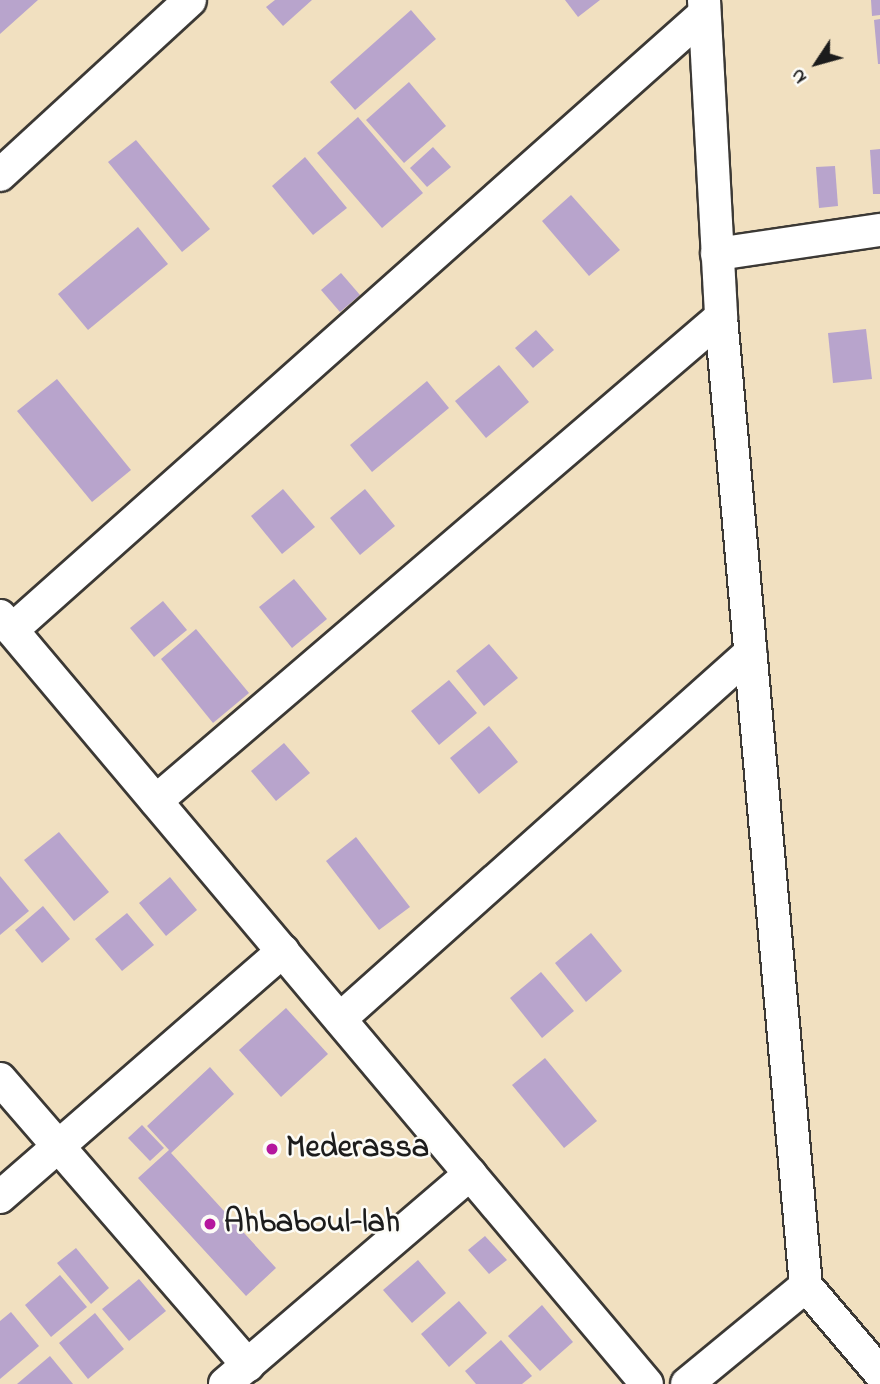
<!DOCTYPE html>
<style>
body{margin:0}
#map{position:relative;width:880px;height:1384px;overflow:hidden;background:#f1e0c0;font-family:"Indie Flower",sans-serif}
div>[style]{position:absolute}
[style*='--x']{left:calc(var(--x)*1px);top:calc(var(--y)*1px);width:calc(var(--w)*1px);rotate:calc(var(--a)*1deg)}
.building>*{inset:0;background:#b8a4cc}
.roads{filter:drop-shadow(2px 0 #3c3935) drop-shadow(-2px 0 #3c3935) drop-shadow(0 2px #3c3935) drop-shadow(0 -2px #3c3935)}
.street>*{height:32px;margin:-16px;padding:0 16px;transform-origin:16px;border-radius:16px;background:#fff}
.dots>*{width:19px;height:19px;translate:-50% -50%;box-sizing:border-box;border:4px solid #fdfcf7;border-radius:50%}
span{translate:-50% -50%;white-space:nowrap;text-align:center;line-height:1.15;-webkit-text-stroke:5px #fdfcf7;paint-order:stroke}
.poi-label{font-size:32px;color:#1c1c1c;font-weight:700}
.left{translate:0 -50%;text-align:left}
.north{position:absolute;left:782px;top:28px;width:70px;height:70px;-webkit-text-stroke:5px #fdfcf7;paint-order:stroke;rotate:234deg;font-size:19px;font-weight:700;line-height:28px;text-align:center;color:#1c1c1c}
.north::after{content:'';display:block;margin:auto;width:24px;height:32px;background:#1c1c1c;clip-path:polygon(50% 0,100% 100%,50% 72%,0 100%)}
</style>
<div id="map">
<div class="building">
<i style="clip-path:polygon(0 0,38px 0,0 34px)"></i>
<i style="clip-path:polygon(275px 0,312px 0,283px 26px,266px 7px)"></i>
<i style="clip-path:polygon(565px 0,600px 0,578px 17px)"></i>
<i style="clip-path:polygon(871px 0,880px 0,880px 15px,872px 16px)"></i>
<i style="clip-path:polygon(411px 10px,436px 39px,355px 110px,330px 82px)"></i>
<i style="clip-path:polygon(880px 19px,880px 64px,878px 64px,874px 20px)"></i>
<i style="clip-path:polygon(409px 82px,446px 126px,404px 163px,366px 120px)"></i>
<i style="clip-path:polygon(358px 117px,423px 193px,382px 228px,317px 153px)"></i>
<i style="clip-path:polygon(136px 140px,210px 229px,182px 252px,108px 162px)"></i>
<i style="clip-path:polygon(433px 147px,451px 167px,427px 187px,410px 168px)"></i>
<i style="clip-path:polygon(880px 149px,880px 194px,873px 194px,870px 150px)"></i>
<i style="clip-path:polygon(305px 157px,347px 208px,313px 235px,272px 186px)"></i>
<i style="clip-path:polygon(835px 166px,838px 206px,819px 208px,816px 167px)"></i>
<i style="clip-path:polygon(571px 195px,620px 250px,589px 276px,542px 221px)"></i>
<i style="clip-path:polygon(138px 227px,168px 264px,88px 330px,58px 294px)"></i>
<i style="clip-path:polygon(341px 273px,360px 295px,340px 312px,321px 290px)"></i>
<i style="clip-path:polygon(866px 329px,872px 379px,833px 383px,828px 333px)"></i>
<i style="clip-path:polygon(536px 330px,554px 350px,533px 368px,515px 348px)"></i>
<i style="clip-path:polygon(499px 365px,529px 402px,486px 438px,455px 401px)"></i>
<i style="clip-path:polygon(57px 379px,131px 470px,92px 502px,17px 411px)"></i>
<i style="clip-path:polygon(427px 381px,449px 408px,372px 472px,350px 445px)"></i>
<i style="clip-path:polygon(283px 489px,315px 527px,282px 554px,251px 516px)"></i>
<i style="clip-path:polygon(365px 489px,395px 526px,360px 555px,330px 518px)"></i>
<i style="clip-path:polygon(294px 579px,327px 619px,292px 648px,259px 607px)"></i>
<i style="clip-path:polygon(163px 601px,187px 630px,154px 657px,130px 628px)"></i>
<i style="clip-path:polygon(196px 629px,249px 693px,213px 723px,161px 659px)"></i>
<i style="clip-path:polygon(489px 644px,518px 678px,484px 706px,456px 671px)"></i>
<i style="clip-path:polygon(449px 680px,477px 713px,439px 745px,411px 711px)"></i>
<i style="clip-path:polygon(489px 726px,518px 762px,479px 794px,450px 758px)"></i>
<i style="clip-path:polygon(284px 743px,310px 773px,276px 801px,251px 771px)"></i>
<i style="clip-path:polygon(59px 832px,109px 892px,74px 921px,24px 860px)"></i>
<i style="clip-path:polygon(356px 837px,410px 907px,379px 930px,326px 861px)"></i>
<i style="clip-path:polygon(0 876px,29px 911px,0 935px)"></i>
<i style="clip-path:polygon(170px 877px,197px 910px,166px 936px,139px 903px)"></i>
<i style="clip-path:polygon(43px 906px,70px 939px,42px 963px,15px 930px)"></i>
<i style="clip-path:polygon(127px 913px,154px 945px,122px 971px,95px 939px)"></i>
<i style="clip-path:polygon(591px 933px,622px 971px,586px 1002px,555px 963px)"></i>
<i style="clip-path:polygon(541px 972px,574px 1011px,542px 1038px,510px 998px)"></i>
<i style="clip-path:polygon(286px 1008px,328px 1054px,281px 1097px,239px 1050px)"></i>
<i style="clip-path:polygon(545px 1058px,597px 1121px,564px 1148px,512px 1085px)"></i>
<i style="clip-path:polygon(210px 1067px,234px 1094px,171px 1153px,276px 1268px,246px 1296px,138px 1178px,169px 1150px,147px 1126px)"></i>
<i style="clip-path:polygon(142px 1125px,164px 1148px,150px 1161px,128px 1138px)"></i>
<i style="clip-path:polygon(485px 1236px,507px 1260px,489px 1274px,468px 1250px)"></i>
<i style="clip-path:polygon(76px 1248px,109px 1288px,91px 1304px,57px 1263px)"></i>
<i style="clip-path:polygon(418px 1260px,446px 1293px,412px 1323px,383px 1290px)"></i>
<i style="clip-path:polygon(60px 1275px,87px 1307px,51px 1337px,25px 1305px)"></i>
<i style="clip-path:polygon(139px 1279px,166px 1311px,129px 1341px,102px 1309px)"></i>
<i style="clip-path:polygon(459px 1301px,487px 1333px,449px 1367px,421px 1334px)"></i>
<i style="clip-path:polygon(542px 1305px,573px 1342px,540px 1371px,508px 1336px)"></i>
<i style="clip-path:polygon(11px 1312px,39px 1346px,0 1379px,0 1321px)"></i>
<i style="clip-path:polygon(95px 1313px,124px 1349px,88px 1379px,59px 1343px)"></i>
<i style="clip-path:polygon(501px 1340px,532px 1376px,522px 1384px,476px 1384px,465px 1371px)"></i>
<i style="clip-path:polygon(50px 1356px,73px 1384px,17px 1384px)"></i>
</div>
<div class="roads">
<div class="street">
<i style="--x:704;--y:0;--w:317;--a:86.9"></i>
<i style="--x:721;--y:317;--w:973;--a:84.99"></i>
<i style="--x:806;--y:1286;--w:114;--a:49.6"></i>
<i style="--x:0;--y:175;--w:258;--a:-42.6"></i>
<i style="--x:717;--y:254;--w:165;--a:-8.4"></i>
<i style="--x:0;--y:616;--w:1004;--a:49.89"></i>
<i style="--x:12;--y:630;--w:926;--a:-41.67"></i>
<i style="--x:156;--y:801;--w:744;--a:-40.58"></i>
<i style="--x:340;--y:1019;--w:550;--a:-41.75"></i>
<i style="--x:0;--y:1079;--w:379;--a:49.1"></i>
<i style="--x:0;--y:1197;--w:375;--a:-41"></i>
<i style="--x:225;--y:1384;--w:323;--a:-40.6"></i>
<i style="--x:687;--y:1384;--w:154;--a:-39.5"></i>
</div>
</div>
<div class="dots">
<i style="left:272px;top:1149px;background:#b5179e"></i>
<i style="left:210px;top:1224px;background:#b5179e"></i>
</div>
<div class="poi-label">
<span class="left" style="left:286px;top:1149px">Mederassa</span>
<span class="left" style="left:224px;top:1224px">Ahbaboul-lah</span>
</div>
<div class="north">N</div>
</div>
